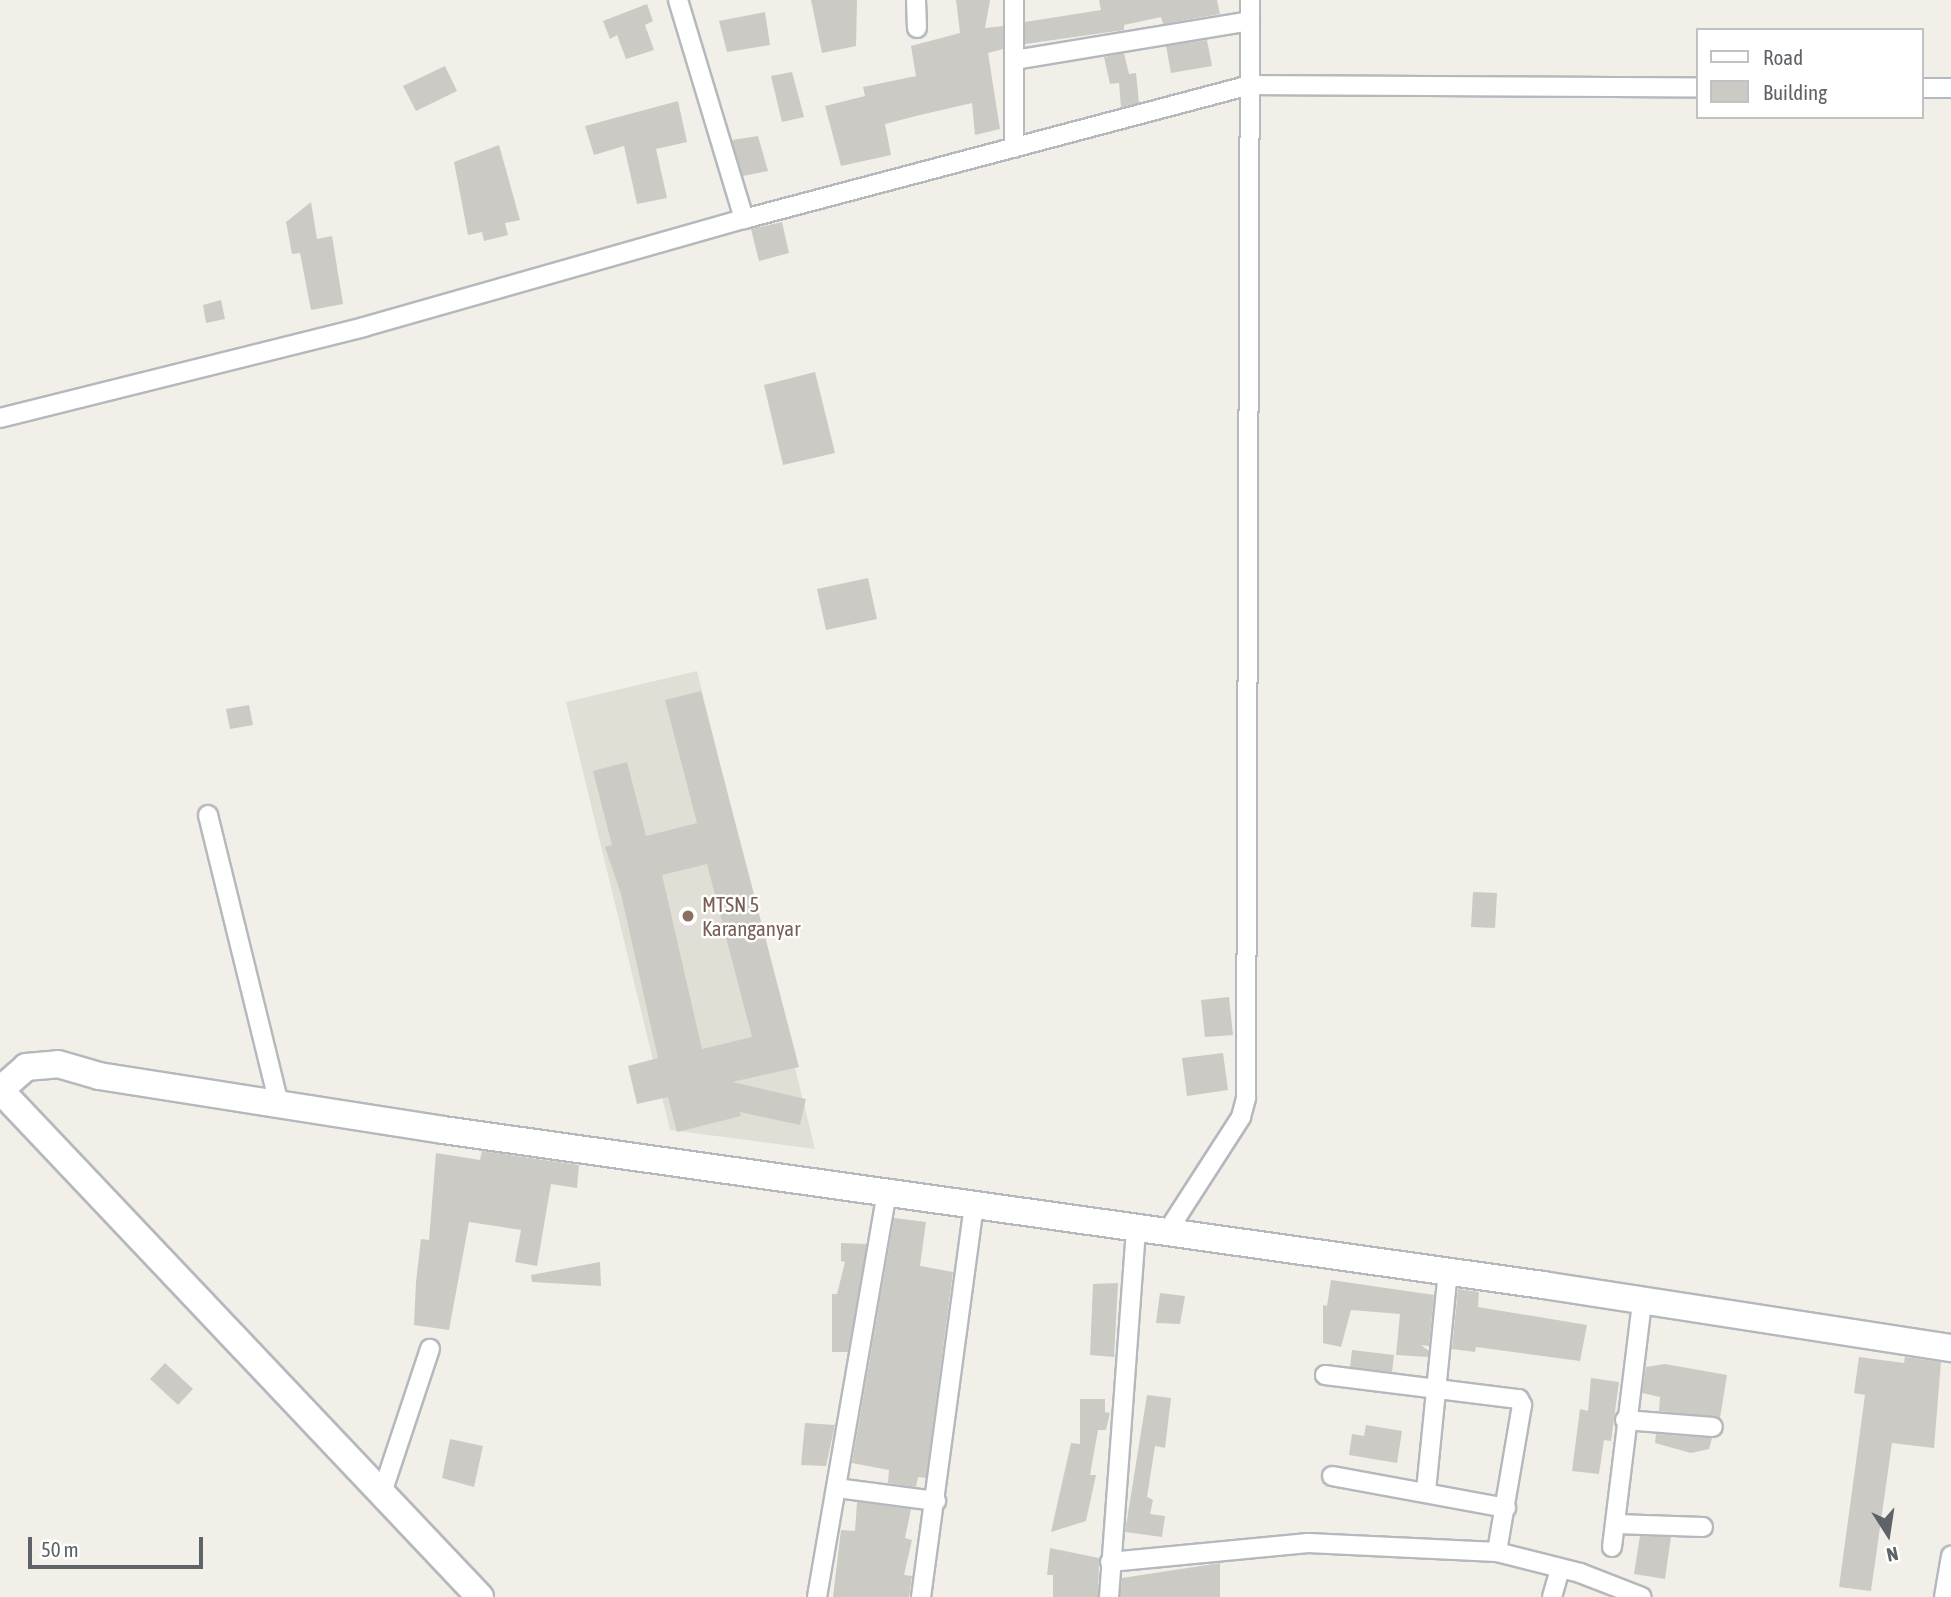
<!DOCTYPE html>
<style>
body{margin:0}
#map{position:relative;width:1951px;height:1597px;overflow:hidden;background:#f1efe8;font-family:"Asap Condensed",sans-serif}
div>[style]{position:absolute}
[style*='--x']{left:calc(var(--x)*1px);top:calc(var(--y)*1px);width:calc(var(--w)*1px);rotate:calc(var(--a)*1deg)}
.education>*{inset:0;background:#e1ded6}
.building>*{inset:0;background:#cccac5}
.roads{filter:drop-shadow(2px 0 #b5b8bc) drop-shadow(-2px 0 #b5b8bc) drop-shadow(0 2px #b5b8bc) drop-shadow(0 -2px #b5b8bc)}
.street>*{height:18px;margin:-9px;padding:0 9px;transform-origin:9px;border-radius:9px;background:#fff}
.secondary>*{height:26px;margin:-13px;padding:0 13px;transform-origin:13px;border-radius:13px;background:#fff}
.dots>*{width:19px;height:19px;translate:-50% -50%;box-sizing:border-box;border:4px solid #fff;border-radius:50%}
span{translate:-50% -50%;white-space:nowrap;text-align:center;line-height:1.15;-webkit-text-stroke:5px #fff;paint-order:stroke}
.education-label{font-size:21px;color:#785e54}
.left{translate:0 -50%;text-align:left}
.legend{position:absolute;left:1696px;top:28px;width:228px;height:91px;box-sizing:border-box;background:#fff;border:2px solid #bfc1c3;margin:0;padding:9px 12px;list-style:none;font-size:21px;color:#5f6368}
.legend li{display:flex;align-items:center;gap:14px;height:35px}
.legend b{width:35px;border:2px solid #bfc1c3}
.north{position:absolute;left:1853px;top:1499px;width:70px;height:70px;-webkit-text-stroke:5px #fff;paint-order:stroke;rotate:168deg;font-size:19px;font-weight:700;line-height:28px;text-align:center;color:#5f6368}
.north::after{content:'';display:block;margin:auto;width:24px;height:32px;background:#5f6368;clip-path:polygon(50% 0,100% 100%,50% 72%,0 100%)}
.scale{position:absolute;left:28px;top:1537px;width:175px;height:32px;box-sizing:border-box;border:4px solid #5f6368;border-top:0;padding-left:9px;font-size:21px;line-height:24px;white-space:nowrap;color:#5f6368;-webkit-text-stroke:5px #fff;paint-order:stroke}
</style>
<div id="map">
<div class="education">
<i style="clip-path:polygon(697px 671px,815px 1149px,670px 1130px,566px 702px)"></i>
</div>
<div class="building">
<i style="clip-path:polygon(811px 0,857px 0,856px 46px,822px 53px)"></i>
<i style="clip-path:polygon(956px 0,990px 0,985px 28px,1003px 26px,1003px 49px,988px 53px,1000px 129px,975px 135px,972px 103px,920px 115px,885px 124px,891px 155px,841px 166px,825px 106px,865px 96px,863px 87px,916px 76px,911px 46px,960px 33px)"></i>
<i style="clip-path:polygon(1099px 0,1217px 0,1220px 14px,1163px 24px,1161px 17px,1124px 25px,1124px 30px,1025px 44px,1025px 22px,1101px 10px)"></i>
<i style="clip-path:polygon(647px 4px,653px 21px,645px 25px,654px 50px,626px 59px,617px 35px,610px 39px,603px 21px)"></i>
<i style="clip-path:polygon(765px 12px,770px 45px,727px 52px,719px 21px)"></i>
<i style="clip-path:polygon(1207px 40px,1212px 66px,1171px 73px,1166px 46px)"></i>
<i style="clip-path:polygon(1124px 53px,1129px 74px,1136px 73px,1139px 103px,1121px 107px,1119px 83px,1110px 84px,1104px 57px)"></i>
<i style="clip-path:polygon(445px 66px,457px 91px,416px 111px,403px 86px)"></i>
<i style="clip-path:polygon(792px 72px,804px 117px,782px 122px,771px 76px)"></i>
<i style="clip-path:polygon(678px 101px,687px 142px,656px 149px,667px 198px,637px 204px,624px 146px,594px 155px,585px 126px)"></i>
<i style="clip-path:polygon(758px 136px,768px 171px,743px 176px,732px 140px)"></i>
<i style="clip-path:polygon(499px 145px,520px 220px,505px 223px,508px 235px,484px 241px,482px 232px,468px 235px,454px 162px)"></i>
<i style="clip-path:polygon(311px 202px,317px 239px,332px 236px,343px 304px,311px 310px,300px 253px,292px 254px,286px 222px)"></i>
<i style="clip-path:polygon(782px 222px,789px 253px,759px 261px,751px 229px)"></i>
<i style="clip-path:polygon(221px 300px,225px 319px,206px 323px,203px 305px)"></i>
<i style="clip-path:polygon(815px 372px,835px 453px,783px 465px,764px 385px)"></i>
<i style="clip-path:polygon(868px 578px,877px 619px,826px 630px,817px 589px)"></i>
<i style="clip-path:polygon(evenodd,701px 691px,799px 1067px,732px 1082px,806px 1099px,800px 1125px,740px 1112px,741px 1116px,677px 1132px,668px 1097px,637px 1104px,628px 1066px,658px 1058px,621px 894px,605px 847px,612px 845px,593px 771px,627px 762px,646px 836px,697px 823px,665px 700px,701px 691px,707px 864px,752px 1037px,702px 1049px,662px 875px,707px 864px)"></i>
<i style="clip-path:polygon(249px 705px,253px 725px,230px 729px,226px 709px)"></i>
<i style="clip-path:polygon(1473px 892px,1497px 893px,1495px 928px,1471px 927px)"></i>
<i style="clip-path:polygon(1229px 997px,1233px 1035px,1205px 1037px,1201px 1000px)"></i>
<i style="clip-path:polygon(1223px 1053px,1228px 1090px,1187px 1096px,1182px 1058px)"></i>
<i style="clip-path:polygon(482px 1151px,579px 1165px,577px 1188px,551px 1184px,537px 1266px,515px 1262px,521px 1230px,469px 1222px,449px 1330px,414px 1325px,416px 1282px,421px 1239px,429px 1240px,436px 1153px,480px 1160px)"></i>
<i style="clip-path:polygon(894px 1218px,926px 1222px,920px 1266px,953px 1272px,926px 1478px,918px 1477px,916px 1487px,888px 1483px,889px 1470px,852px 1463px)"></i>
<i style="clip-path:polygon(841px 1243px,867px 1244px,848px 1352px,832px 1352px,832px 1294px,837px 1294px,845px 1262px,841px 1261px)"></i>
<i style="clip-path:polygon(600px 1262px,601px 1286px,532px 1282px,531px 1275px)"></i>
<i style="clip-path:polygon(1331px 1280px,1434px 1295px,1429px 1346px,1421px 1345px,1429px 1351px,1428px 1357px,1396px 1355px,1400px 1314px,1351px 1310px,1341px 1347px,1323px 1343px,1323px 1305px,1327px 1306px)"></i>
<i style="clip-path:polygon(1118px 1283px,1114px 1357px,1090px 1355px,1093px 1284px)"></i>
<i style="clip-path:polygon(1458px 1289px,1479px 1292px,1478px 1307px,1587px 1325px,1580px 1361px,1476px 1347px,1475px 1352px,1452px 1349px)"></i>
<i style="clip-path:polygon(1160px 1293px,1185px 1296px,1180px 1324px,1156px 1323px)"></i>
<i style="clip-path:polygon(1352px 1350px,1394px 1355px,1392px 1372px,1350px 1367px)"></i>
<i style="clip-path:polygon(1859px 1357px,1904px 1363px,1905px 1357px,1941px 1362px,1934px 1448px,1892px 1443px,1871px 1591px,1839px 1587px,1865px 1395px,1854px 1393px)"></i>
<i style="clip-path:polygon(165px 1363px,193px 1389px,178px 1405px,150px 1379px)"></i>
<i style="clip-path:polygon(1665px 1364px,1727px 1375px,1720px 1418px,1659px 1411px,1660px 1397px,1642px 1393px,1646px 1367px)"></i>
<i style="clip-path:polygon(1591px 1378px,1619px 1382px,1611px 1441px,1604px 1440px,1599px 1474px,1572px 1471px,1580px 1409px,1588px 1411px)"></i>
<i style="clip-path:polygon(1147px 1395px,1171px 1398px,1165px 1448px,1155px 1446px,1147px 1497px,1153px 1500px,1150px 1514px,1165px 1516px,1162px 1537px,1125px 1532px)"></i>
<i style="clip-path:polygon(1080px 1399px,1105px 1399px,1105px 1412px,1110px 1413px,1106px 1430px,1098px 1430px,1090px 1475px,1096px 1475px,1086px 1521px,1051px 1532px,1071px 1443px,1080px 1444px)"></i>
<i style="clip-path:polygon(805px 1423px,835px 1425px,826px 1466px,801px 1465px)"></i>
<i style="clip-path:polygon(1366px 1425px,1402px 1431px,1397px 1463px,1349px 1455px,1352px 1434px,1364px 1436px)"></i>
<i style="clip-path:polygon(1656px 1434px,1712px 1438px,1709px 1449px,1691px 1453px,1655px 1443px)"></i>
<i style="clip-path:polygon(450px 1439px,483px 1446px,474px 1487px,442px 1478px)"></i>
<i style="clip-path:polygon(857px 1502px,911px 1509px,905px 1538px,912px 1540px,904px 1575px,912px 1576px,909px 1597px,833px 1597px,841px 1530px,855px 1531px)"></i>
<i style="clip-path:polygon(1640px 1536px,1671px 1537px,1665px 1579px,1634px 1574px)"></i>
<i style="clip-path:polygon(1050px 1548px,1099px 1558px,1098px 1597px,1053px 1597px,1053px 1575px,1047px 1575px)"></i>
<i style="clip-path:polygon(1220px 1563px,1220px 1597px,1120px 1597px,1122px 1578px)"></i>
</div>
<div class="roads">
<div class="street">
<i style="--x:678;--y:0;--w:229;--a:73.2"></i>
<i style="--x:916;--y:0;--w:28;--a:88"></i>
<i style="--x:1014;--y:0;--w:148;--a:90"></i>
<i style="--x:1015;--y:60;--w:238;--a:-9.4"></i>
<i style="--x:1921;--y:88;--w:30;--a:0"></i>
<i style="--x:0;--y:418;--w:375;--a:-14"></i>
<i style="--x:364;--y:327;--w:395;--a:-15.9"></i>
<i style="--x:744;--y:219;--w:523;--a:-14.83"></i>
<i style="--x:1250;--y:85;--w:447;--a:0.3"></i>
<i style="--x:208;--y:815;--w:298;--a:76.2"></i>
<i style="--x:1167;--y:1232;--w:137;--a:-57.2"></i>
<i style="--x:1241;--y:1117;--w:20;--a:-75"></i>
<i style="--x:1246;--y:1098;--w:1098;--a:-89.79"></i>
<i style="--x:1325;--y:1375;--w:195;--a:7.1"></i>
<i style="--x:1519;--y:1399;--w:7;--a:63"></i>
<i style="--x:1522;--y:1405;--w:149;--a:99.7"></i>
<i style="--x:1625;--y:1420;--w:88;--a:4.5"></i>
<i style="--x:1332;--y:1476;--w:177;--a:10.4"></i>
<i style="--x:837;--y:1488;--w:100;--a:7.5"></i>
<i style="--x:1426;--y:1491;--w:220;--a:-84.3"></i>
<i style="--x:382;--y:1493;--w:152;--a:-71.6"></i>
<i style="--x:1616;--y:1524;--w:87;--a:2"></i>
<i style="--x:1612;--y:1547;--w:246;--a:-83"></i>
<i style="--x:1110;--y:1562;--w:199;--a:-5.5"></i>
<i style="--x:1308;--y:1543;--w:189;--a:2.7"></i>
<i style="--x:1497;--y:1552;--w:86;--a:14.2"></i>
<i style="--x:1580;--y:1573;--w:66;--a:21.2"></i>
<i style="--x:817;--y:1597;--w:410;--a:-80.2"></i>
<i style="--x:921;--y:1597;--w:396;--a:-82.3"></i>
<i style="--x:1109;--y:1597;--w:370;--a:-85.8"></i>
<i style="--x:1552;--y:1597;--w:29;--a:-74"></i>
<i style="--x:1944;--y:1597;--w:42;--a:-80.3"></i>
</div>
<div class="secondary">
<i style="--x:480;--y:1597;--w:698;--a:-133.43"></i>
<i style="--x:0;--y:1090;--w:35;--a:-41"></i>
<i style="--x:26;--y:1067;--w:32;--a:-5"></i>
<i style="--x:58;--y:1064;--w:43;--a:16.3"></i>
<i style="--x:99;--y:1076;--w:348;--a:8.9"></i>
<i style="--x:443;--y:1130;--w:1111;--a:8.02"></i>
<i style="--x:1543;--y:1285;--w:413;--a:8.8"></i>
</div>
</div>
<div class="dots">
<i style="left:688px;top:916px;background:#8d6e63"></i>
</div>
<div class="education-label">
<span class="left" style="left:702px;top:916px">MTSN 5<br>Karanganyar</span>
</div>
<ul class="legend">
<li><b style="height:9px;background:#fff"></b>Road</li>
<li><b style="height:19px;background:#cccac5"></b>Building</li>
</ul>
<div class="north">N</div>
<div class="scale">50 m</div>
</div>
